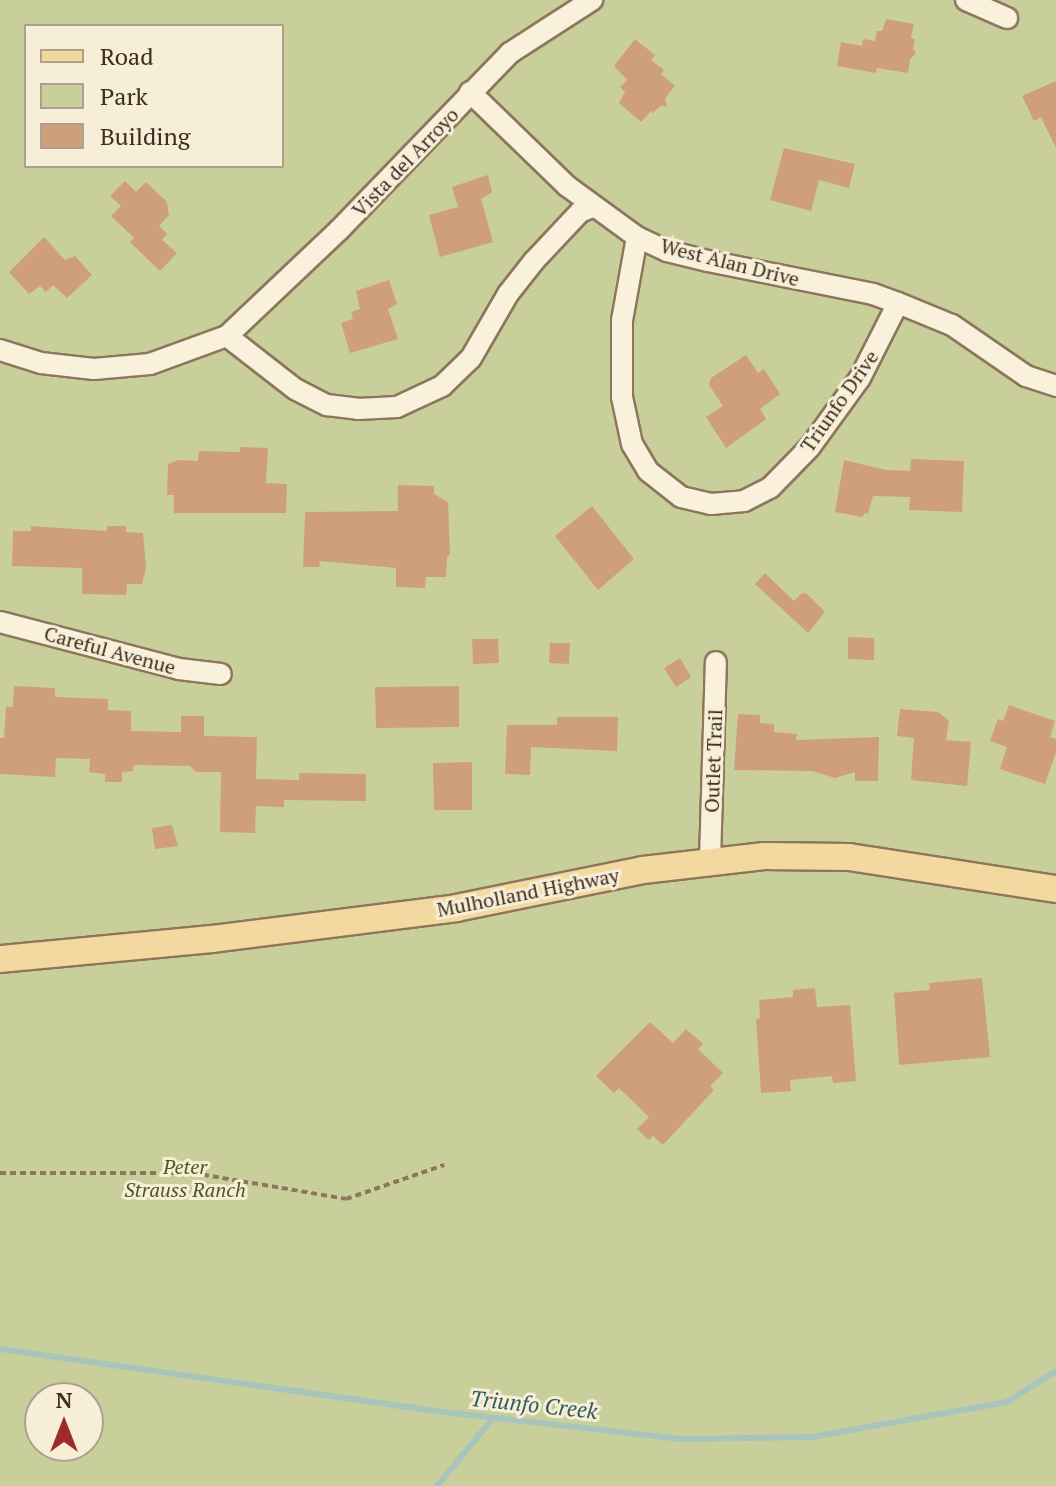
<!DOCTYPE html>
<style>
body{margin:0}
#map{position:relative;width:1056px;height:1486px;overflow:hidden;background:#f0e4c8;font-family:"PT Serif",serif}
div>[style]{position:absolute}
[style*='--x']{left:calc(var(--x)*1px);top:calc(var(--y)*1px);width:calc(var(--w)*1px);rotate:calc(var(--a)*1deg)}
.green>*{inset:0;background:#c9cf9b}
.stream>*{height:6px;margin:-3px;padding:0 3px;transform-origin:3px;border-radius:3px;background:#a9c4bc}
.building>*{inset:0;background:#cf9f7d}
.path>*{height:4px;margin-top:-2px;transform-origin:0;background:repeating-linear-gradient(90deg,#8d765c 0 6px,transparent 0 10px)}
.roads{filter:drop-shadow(2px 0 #8d765c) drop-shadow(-2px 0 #8d765c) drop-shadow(0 2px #8d765c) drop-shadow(0 -2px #8d765c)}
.minor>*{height:20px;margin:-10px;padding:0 10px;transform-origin:10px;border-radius:10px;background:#faf1dc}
.major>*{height:26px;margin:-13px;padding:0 13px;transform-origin:13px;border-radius:13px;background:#f3d9a0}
span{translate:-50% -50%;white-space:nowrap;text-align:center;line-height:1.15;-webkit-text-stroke:6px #f7eed8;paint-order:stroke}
.street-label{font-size:20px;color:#3d2e20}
.park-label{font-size:20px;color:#4d5a26;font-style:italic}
.water-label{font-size:22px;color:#2f5d5a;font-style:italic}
.legend{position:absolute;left:24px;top:24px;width:260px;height:144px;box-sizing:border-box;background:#f7eed8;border:2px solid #ada18e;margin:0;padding:10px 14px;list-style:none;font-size:24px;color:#3d2e20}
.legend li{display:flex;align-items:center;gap:16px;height:40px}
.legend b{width:40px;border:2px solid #ada18e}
.north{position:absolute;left:24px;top:1382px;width:80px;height:80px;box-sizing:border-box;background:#f7eed8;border:2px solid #ada18e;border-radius:50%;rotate:0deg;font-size:22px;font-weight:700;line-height:32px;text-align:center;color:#3d2e20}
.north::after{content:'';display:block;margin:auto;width:28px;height:36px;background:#9e2a2b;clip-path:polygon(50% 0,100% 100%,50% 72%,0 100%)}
</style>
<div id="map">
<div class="green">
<i style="clip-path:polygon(evenodd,0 0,1056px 0,1056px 1486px,0 1486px,0 0,26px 26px,282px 26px,282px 166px,26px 166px,26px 26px,0 0,40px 1398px,88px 1398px,88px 1446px,40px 1446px,40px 1398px)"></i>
</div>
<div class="stream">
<i style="--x:0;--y:1349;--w:449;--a:8.1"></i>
<i style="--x:445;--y:1412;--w:240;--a:6.5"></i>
<i style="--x:683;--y:1439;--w:129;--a:-0.9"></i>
<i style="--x:812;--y:1437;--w:198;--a:-10.2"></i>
<i style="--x:1007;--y:1402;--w:58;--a:-32.3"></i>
<i style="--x:437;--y:1486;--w:88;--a:-50.5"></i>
</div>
<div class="building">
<i style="clip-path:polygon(886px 19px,914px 24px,911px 38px,915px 39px,913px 49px,916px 53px,910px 59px,908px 73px,877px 68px,876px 73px,837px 66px,841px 42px,862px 46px,863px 39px,875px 41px,877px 31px,882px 31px)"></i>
<i style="clip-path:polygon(635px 39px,655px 55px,651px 60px,664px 70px,661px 74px,675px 86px,665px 98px,667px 106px,660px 106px,653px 113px,651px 111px,641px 122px,619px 103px,625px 92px,620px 87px,627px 80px,614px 66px)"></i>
<i style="clip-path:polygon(1056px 81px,1056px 148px,1041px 117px,1034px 121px,1022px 96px)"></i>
<i style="clip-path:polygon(784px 148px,855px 164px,849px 188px,819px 180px,811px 211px,770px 200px)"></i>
<i style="clip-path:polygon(488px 175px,492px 192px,481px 199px,493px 242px,440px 257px,429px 215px,458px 207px,452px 187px)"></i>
<i style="clip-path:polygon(125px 181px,136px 192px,146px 182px,167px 202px,169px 215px,159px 226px,167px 234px,162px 240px,177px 253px,160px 271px,130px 242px,134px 238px,111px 216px,121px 206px,110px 196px)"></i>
<i style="clip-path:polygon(44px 237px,65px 260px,75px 256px,92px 275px,67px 298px,53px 285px,46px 292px,40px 286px,29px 294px,9px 272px)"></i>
<i style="clip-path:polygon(389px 280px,397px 304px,388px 309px,398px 339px,350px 353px,341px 323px,353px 319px,351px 312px,360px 309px,356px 291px)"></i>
<i style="clip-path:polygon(746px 355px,758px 373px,764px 369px,780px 394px,760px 409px,766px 419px,726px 448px,706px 417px,723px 406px,709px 385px,711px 378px)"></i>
<i style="clip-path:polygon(240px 447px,268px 448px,266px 483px,287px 484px,286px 513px,174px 513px,174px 495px,167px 495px,168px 464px,179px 460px,198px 461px,199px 451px,240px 452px)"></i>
<i style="clip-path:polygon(911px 459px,964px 461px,962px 512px,909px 510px,910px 497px,873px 496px,868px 514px,864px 513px,863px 517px,835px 512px,844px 460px,886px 470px,910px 471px)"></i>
<i style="clip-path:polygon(398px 485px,434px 486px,434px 494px,448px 502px,450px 554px,447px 557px,446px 577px,426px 577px,425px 588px,396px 587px,396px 568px,320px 561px,319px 567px,303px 567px,305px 512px,398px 511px)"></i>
<i style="clip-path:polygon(592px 506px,634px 559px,598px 590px,555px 536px)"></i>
<i style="clip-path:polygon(31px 526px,107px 531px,107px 526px,126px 526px,126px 532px,143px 533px,146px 568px,142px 584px,127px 584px,126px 595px,82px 594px,82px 568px,12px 566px,13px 531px,31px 531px)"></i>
<i style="clip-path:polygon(765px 573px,794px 601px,802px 593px,807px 594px,825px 612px,808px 633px,755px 584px)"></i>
<i style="clip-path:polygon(848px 637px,874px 638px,874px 660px,848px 659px)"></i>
<i style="clip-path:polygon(472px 639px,498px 639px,499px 663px,473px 664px)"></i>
<i style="clip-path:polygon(550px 643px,570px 643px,569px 664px,549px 663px)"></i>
<i style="clip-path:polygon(680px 658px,691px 677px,676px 687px,664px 668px)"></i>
<i style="clip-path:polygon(14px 686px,55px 688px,55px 697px,108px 699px,108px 710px,131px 711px,131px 731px,181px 732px,181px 716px,204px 716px,204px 736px,257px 737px,256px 779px,299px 780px,299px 773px,366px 774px,366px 801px,284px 800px,284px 807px,256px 806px,255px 833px,220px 832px,221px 772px,196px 772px,190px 766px,134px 765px,133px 771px,122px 772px,122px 782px,105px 782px,105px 774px,89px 772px,90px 759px,56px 758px,55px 777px,0 774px,0 738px,4px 738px,6px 707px,13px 707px)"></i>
<i style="clip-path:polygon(459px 686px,459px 727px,376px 728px,375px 687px)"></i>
<i style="clip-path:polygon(1009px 705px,1055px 721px,1050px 737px,1056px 739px,1056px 752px,1045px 784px,1000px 769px,1007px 747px,990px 741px,998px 719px,1003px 721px)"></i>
<i style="clip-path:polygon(900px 709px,938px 712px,949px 721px,946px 740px,971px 742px,967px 786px,911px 780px,914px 738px,897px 736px)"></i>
<i style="clip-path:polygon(738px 714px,760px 715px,760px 723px,774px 724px,774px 732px,797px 734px,796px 740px,879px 737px,878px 781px,855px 781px,855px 772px,835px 778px,812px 771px,734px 770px)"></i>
<i style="clip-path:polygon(557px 717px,618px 717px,617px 751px,531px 747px,530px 775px,505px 774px,507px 725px,557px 725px)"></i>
<i style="clip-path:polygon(472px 762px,472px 810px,434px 810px,433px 763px)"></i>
<i style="clip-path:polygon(172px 825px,178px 846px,155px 849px,152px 828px)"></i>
<i style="clip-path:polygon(982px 978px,990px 1057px,899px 1065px,894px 993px,930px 990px,929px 983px)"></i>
<i style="clip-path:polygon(815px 988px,817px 1007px,850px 1005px,856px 1081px,833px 1083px,832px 1076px,790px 1080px,791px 1091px,761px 1093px,756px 1019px,760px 1018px,759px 1000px,793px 997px,793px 990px)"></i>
<i style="clip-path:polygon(650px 1022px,673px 1043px,686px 1029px,703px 1044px,698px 1049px,723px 1073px,710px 1086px,714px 1090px,663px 1145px,653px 1136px,649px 1140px,637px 1129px,649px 1117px,619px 1088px,614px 1093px,596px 1076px)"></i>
</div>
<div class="path">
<i style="--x:0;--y:1173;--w:193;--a:0"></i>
<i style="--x:193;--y:1173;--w:155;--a:9.6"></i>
<i style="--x:346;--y:1199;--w:104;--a:-19.1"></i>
</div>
<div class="roads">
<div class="minor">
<i style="--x:966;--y:0;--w:45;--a:23.7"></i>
<i style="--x:470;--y:92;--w:135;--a:44.1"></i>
<i style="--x:567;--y:186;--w:87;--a:36.1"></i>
<i style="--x:637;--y:237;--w:33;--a:25"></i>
<i style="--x:667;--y:251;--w:42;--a:13.7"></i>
<i style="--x:708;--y:261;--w:168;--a:11.3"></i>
<i style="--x:873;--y:294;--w:27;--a:20"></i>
<i style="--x:637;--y:237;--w:84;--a:100.2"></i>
<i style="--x:622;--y:320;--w:77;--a:90"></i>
<i style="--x:622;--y:397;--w:48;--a:78"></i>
<i style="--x:632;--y:444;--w:31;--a:59"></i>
<i style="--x:648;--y:471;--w:42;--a:38.2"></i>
<i style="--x:681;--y:497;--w:31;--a:13"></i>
<i style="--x:711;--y:504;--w:33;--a:-5"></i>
<i style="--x:744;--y:501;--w:29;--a:-27"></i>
<i style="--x:770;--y:488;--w:57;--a:-45.7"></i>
<i style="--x:810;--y:447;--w:85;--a:-54.1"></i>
<i style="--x:860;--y:378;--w:84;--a:-63.1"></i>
<i style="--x:898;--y:303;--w:58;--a:22.2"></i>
<i style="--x:952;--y:325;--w:90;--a:34.6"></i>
<i style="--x:1026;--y:376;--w:32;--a:18"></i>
<i style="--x:227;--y:336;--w:154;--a:-43.4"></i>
<i style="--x:339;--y:230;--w:246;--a:-46"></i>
<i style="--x:510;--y:53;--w:98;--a:-32.9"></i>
<i style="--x:0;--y:350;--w:43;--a:17.6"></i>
<i style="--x:41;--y:363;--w:53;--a:6.5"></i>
<i style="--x:94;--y:369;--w:56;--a:-5.1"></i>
<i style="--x:150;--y:364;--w:82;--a:-20"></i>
<i style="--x:227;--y:336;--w:86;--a:37.9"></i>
<i style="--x:295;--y:389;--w:36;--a:27"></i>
<i style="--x:327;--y:405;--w:31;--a:7"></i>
<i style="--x:358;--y:409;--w:39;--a:-3"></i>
<i style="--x:397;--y:407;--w:50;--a:-25"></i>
<i style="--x:442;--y:386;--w:40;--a:-44"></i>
<i style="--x:471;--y:358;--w:74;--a:-60"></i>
<i style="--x:508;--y:294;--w:42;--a:-51.8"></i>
<i style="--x:534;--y:261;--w:67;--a:-46.8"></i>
<i style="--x:580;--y:212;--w:13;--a:-23"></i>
<i style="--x:0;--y:622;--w:185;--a:14.7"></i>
<i style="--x:179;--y:669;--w:42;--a:6.8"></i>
<i style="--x:710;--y:860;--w:198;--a:-88.3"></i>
</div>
<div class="major">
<i style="--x:0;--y:959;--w:213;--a:-5.4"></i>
<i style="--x:212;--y:939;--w:246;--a:-7.2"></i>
<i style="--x:456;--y:908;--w:191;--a:-11.5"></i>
<i style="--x:643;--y:870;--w:122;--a:-6.6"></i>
<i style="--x:764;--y:856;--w:85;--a:0.7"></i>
<i style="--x:849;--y:857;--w:209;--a:8.8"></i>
</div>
</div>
<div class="street-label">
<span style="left:405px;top:162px;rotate:-46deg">Vista del Arroyo</span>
<span style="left:730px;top:262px;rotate:14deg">West Alan Drive</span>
<span style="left:839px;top:401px;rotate:-55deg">Triunfo Drive</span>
<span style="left:110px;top:650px;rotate:15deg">Careful Avenue</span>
<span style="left:713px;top:761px;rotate:-88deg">Outlet Trail</span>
<span style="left:528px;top:892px;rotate:-11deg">Mulholland Highway</span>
</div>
<div class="park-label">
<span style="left:185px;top:1178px">Peter<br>Strauss Ranch</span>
</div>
<div class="water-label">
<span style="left:534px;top:1404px;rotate:6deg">Triunfo Creek</span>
</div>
<ul class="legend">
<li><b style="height:10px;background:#f3d9a0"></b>Road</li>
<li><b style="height:22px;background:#c9cf9b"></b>Park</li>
<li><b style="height:22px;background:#cf9f7d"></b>Building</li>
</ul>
<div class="north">N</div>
</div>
